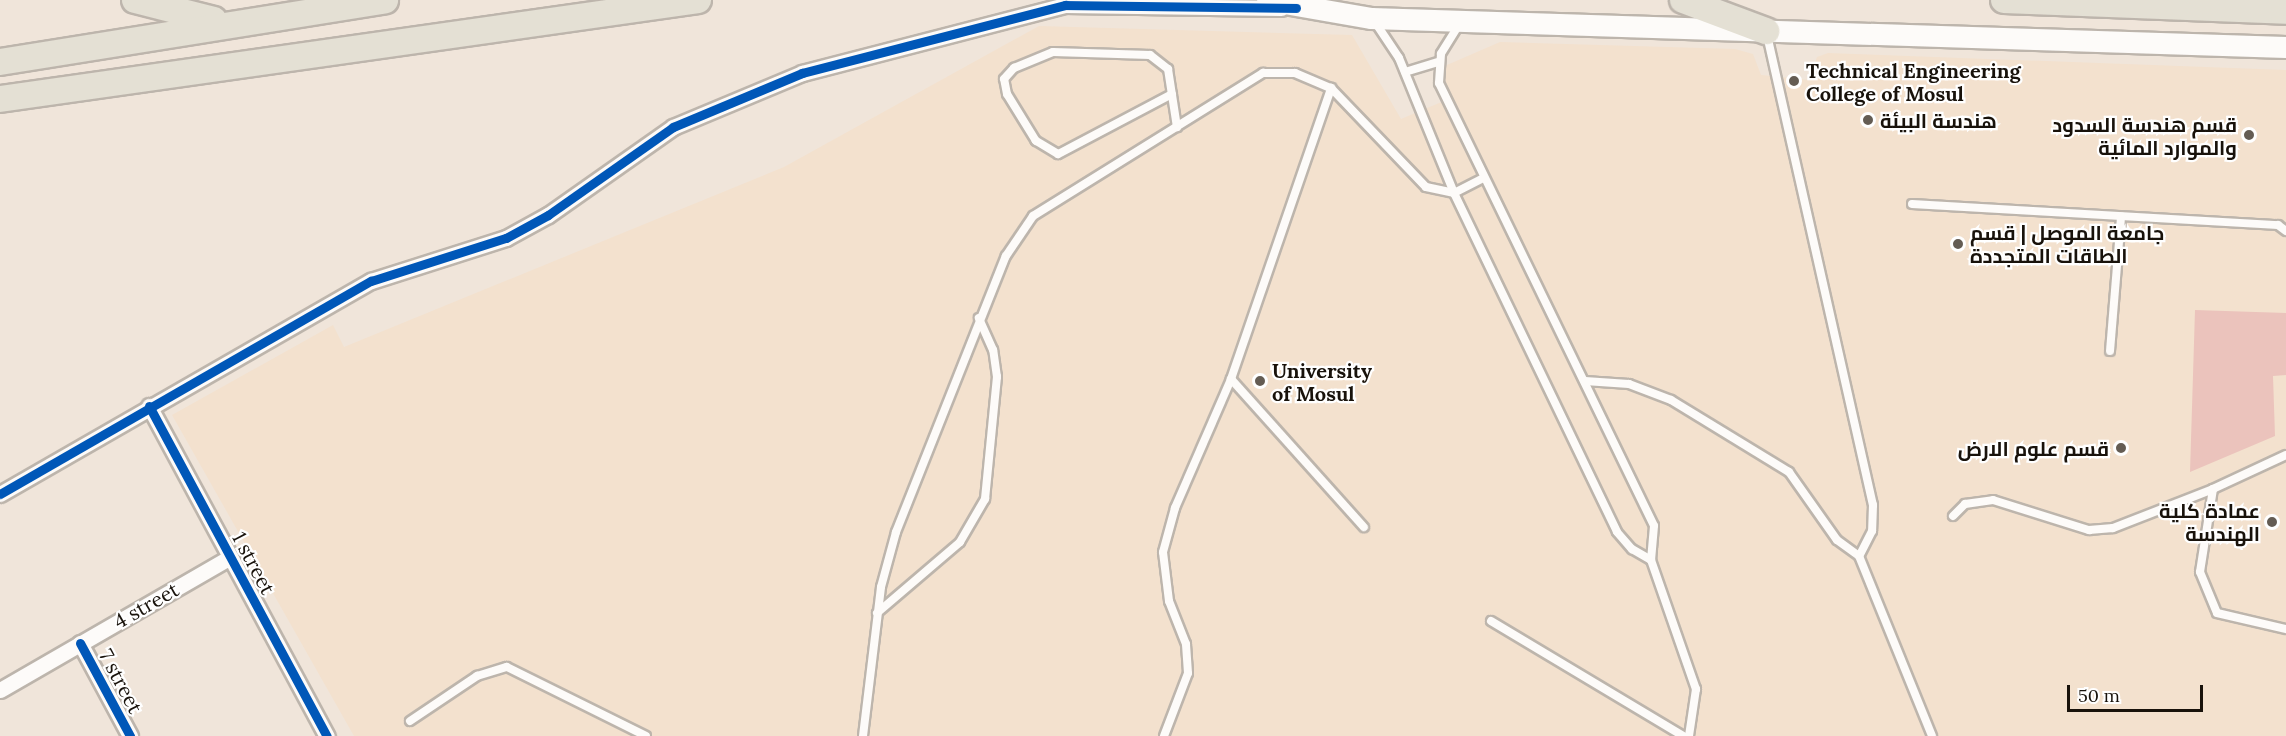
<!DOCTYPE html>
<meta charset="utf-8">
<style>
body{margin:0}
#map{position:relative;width:2286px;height:736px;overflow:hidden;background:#f0e5da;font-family:Lora,Cairo,serif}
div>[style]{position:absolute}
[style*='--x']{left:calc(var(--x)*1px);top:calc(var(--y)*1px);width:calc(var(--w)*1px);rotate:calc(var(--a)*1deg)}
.built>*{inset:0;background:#f3e1ce}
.green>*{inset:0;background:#ebc3bc}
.roads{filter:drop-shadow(2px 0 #bdb5ac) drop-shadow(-2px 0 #bdb5ac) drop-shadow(0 2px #bdb5ac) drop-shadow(0 -2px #bdb5ac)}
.service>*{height:8px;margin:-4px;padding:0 4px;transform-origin:4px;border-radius:4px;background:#fdfbf9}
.minor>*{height:15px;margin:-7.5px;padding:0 7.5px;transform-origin:7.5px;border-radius:7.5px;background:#fdfbf9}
.secondary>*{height:21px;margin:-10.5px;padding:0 10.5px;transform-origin:10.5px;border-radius:10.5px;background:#fdfbf9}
.trunk>*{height:26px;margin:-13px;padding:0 13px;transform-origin:13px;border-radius:13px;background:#e4e0d4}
.cycleway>*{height:9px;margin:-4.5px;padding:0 4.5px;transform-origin:4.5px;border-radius:4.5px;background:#0057b8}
.dots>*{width:16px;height:16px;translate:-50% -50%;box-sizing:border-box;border:3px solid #fff;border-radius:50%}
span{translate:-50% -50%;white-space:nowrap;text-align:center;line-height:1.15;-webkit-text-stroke:4.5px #fff;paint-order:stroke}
.poi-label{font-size:20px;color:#18120b;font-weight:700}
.left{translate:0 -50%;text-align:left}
.right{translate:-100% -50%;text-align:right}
.street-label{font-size:20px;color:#18120b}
.scale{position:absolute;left:2067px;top:685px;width:136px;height:27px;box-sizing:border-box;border:3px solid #18120b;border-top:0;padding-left:8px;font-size:18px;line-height:21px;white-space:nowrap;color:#18120b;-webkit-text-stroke:4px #fff;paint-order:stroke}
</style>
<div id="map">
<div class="built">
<i style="clip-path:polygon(1039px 26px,1352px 35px,1401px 119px,1451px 98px,1440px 68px,1500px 42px,1735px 49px,1753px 54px,1761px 75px,1809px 80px,1817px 57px,1828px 53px,2286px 70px,2286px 736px,354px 736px,172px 415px,333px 325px,344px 347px,784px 167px)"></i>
</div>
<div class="green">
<i style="clip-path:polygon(2195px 310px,2286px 313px,2286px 375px,2273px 376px,2275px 436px,2190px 472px)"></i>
</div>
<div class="roads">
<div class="service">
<i style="--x:1375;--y:22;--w:43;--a:56.3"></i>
<i style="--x:1399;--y:58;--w:146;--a:67.8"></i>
<i style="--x:1454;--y:193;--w:376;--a:64.3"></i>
<i style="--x:1617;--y:532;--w:23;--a:49"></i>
<i style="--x:1632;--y:549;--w:22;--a:30"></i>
<i style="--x:1460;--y:23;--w:36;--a:122"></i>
<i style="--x:1441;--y:54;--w:29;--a:94"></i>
<i style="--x:1439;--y:83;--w:492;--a:64.1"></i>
<i style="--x:1654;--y:526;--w:34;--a:95"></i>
<i style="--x:1651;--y:560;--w:137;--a:70.8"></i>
<i style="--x:1696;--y:689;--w:48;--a:98.5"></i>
<i style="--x:1767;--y:35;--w:482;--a:77.3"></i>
<i style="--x:1873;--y:505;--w:26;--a:92"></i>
<i style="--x:1872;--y:531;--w:28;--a:117"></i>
<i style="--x:1405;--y:72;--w:34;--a:-17"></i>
<i style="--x:1172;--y:94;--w:129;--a:152.2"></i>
<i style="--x:1058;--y:154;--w:26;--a:-149"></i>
<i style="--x:1036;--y:141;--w:55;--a:-121.7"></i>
<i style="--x:1007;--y:94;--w:15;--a:-101"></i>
<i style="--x:1004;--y:79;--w:15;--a:-48"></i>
<i style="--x:1014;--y:68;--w:42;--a:-22.3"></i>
<i style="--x:1053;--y:52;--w:97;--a:1.8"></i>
<i style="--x:1150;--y:55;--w:23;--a:38"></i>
<i style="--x:1168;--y:69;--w:59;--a:81.2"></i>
<i style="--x:1912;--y:204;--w:367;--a:3.3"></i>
<i style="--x:2278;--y:225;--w:10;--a:37"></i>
<i style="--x:2110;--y:351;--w:135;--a:-85.3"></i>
<i style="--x:1231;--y:379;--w:199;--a:48.1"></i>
<i style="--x:1585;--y:381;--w:44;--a:3.9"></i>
<i style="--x:1629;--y:384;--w:45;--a:20.9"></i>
<i style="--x:1671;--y:400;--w:138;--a:31.4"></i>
<i style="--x:1789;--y:472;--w:83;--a:54.8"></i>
<i style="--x:1837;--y:540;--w:27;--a:36"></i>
<i style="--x:1859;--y:556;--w:194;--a:67.9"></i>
<i style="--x:2286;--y:455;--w:81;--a:155"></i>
<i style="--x:2213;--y:489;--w:84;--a:98.9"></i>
<i style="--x:2200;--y:572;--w:44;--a:67.5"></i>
<i style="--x:2217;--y:613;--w:71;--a:13.1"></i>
<i style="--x:1953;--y:516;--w:17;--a:-45"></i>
<i style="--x:1965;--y:504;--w:28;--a:-8"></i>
<i style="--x:1993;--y:500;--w:101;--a:17.4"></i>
<i style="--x:2089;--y:530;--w:24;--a:-5"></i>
<i style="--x:2113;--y:528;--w:107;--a:-21.3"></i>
<i style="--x:877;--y:613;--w:109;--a:-40.5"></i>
<i style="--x:960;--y:542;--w:50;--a:-59.8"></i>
<i style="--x:985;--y:499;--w:123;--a:-84.4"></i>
<i style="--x:997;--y:377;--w:27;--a:-98"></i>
<i style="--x:993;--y:350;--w:35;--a:-114"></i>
<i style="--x:1491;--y:621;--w:224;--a:30.9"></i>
<i style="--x:410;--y:721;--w:81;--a:-33.9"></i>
<i style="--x:477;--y:676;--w:31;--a:-17"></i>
<i style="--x:507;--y:667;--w:155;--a:26.4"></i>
<i style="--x:863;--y:736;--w:150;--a:-83.1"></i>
<i style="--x:881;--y:587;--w:57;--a:-74.7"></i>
<i style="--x:896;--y:532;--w:297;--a:-68.3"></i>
<i style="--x:1006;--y:256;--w:48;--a:-56"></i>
<i style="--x:1033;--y:216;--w:271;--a:-31.9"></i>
<i style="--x:1263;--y:73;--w:32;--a:0"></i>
<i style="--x:1295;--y:73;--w:39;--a:23"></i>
<i style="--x:1331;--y:88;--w:137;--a:46.2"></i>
<i style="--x:1426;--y:187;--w:29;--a:12"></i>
<i style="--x:1454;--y:193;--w:33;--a:-27"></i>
<i style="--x:1164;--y:736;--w:67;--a:-69.1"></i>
<i style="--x:1188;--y:673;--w:29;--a:-94"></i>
<i style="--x:1186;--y:644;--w:46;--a:-111.6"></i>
<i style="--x:1169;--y:601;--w:49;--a:-97"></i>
<i style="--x:1163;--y:552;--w:46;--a:-74.7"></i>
<i style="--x:1175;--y:508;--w:141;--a:-66.5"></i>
<i style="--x:1231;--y:379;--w:308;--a:-71"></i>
</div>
<div class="minor">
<i style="--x:149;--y:406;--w:375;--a:61.7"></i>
<i style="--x:0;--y:494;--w:428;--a:-29.9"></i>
<i style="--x:371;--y:281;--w:142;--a:-17.7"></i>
<i style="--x:506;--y:238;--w:48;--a:-28.7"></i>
<i style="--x:548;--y:215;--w:153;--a:-35.1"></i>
<i style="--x:673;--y:127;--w:140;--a:-22.7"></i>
<i style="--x:802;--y:73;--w:272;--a:-14.5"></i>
<i style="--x:1065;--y:5;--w:216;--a:0.8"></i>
<i style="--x:80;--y:643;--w:106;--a:61.7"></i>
<i style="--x:0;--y:690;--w:266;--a:-30"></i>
</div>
<div class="secondary">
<i style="--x:1267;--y:0;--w:106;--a:9.8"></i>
<i style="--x:1371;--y:18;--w:915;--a:1.82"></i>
</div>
<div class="trunk">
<i style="--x:135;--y:0;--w:81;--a:14.2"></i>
<i style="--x:1683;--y:0;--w:89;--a:20.5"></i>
<i style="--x:2004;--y:0;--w:282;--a:2.2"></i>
<i style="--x:0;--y:62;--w:390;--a:-9.1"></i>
<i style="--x:0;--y:99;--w:705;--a:-8.07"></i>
</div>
</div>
<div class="cycleway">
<i style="--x:149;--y:406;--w:375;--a:61.7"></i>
<i style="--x:0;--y:494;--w:428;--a:-29.9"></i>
<i style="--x:371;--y:281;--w:142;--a:-17.7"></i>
<i style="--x:506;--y:238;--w:48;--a:-28.7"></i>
<i style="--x:548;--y:215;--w:153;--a:-35.1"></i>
<i style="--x:673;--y:127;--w:140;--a:-22.7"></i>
<i style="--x:802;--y:73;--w:272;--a:-14.5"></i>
<i style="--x:1065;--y:5;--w:231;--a:0.7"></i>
<i style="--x:80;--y:643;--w:106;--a:61.7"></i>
</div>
<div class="dots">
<i style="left:1794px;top:81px;background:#645c53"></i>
<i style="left:1868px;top:120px;background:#645c53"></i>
<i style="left:2249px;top:135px;background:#645c53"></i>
<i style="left:1958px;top:244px;background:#645c53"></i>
<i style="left:1260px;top:381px;background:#645c53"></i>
<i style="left:2121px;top:448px;background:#645c53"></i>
<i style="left:2272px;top:522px;background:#645c53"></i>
</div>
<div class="poi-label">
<span class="left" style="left:1806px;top:82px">Technical Engineering<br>College of Mosul</span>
<span class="left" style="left:1880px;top:120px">هندسة البيئة</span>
<span class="right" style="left:2237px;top:136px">قسم هندسة السدود<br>والموارد المائية</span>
<span class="left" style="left:1970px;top:244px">جامعة الموصل | قسم<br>الطاقات المتجددة</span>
<span class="left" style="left:1272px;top:382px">University<br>of Mosul</span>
<span class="right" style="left:2109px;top:448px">قسم علوم الارض</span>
<span class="right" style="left:2260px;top:522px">عمادة كلية<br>الهندسة</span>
</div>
<div class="street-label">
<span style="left:254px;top:563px;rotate:62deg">1 street</span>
<span style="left:146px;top:605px;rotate:-30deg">4 street</span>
<span style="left:121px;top:681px;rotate:62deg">7 street</span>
</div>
<div class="scale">50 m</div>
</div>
